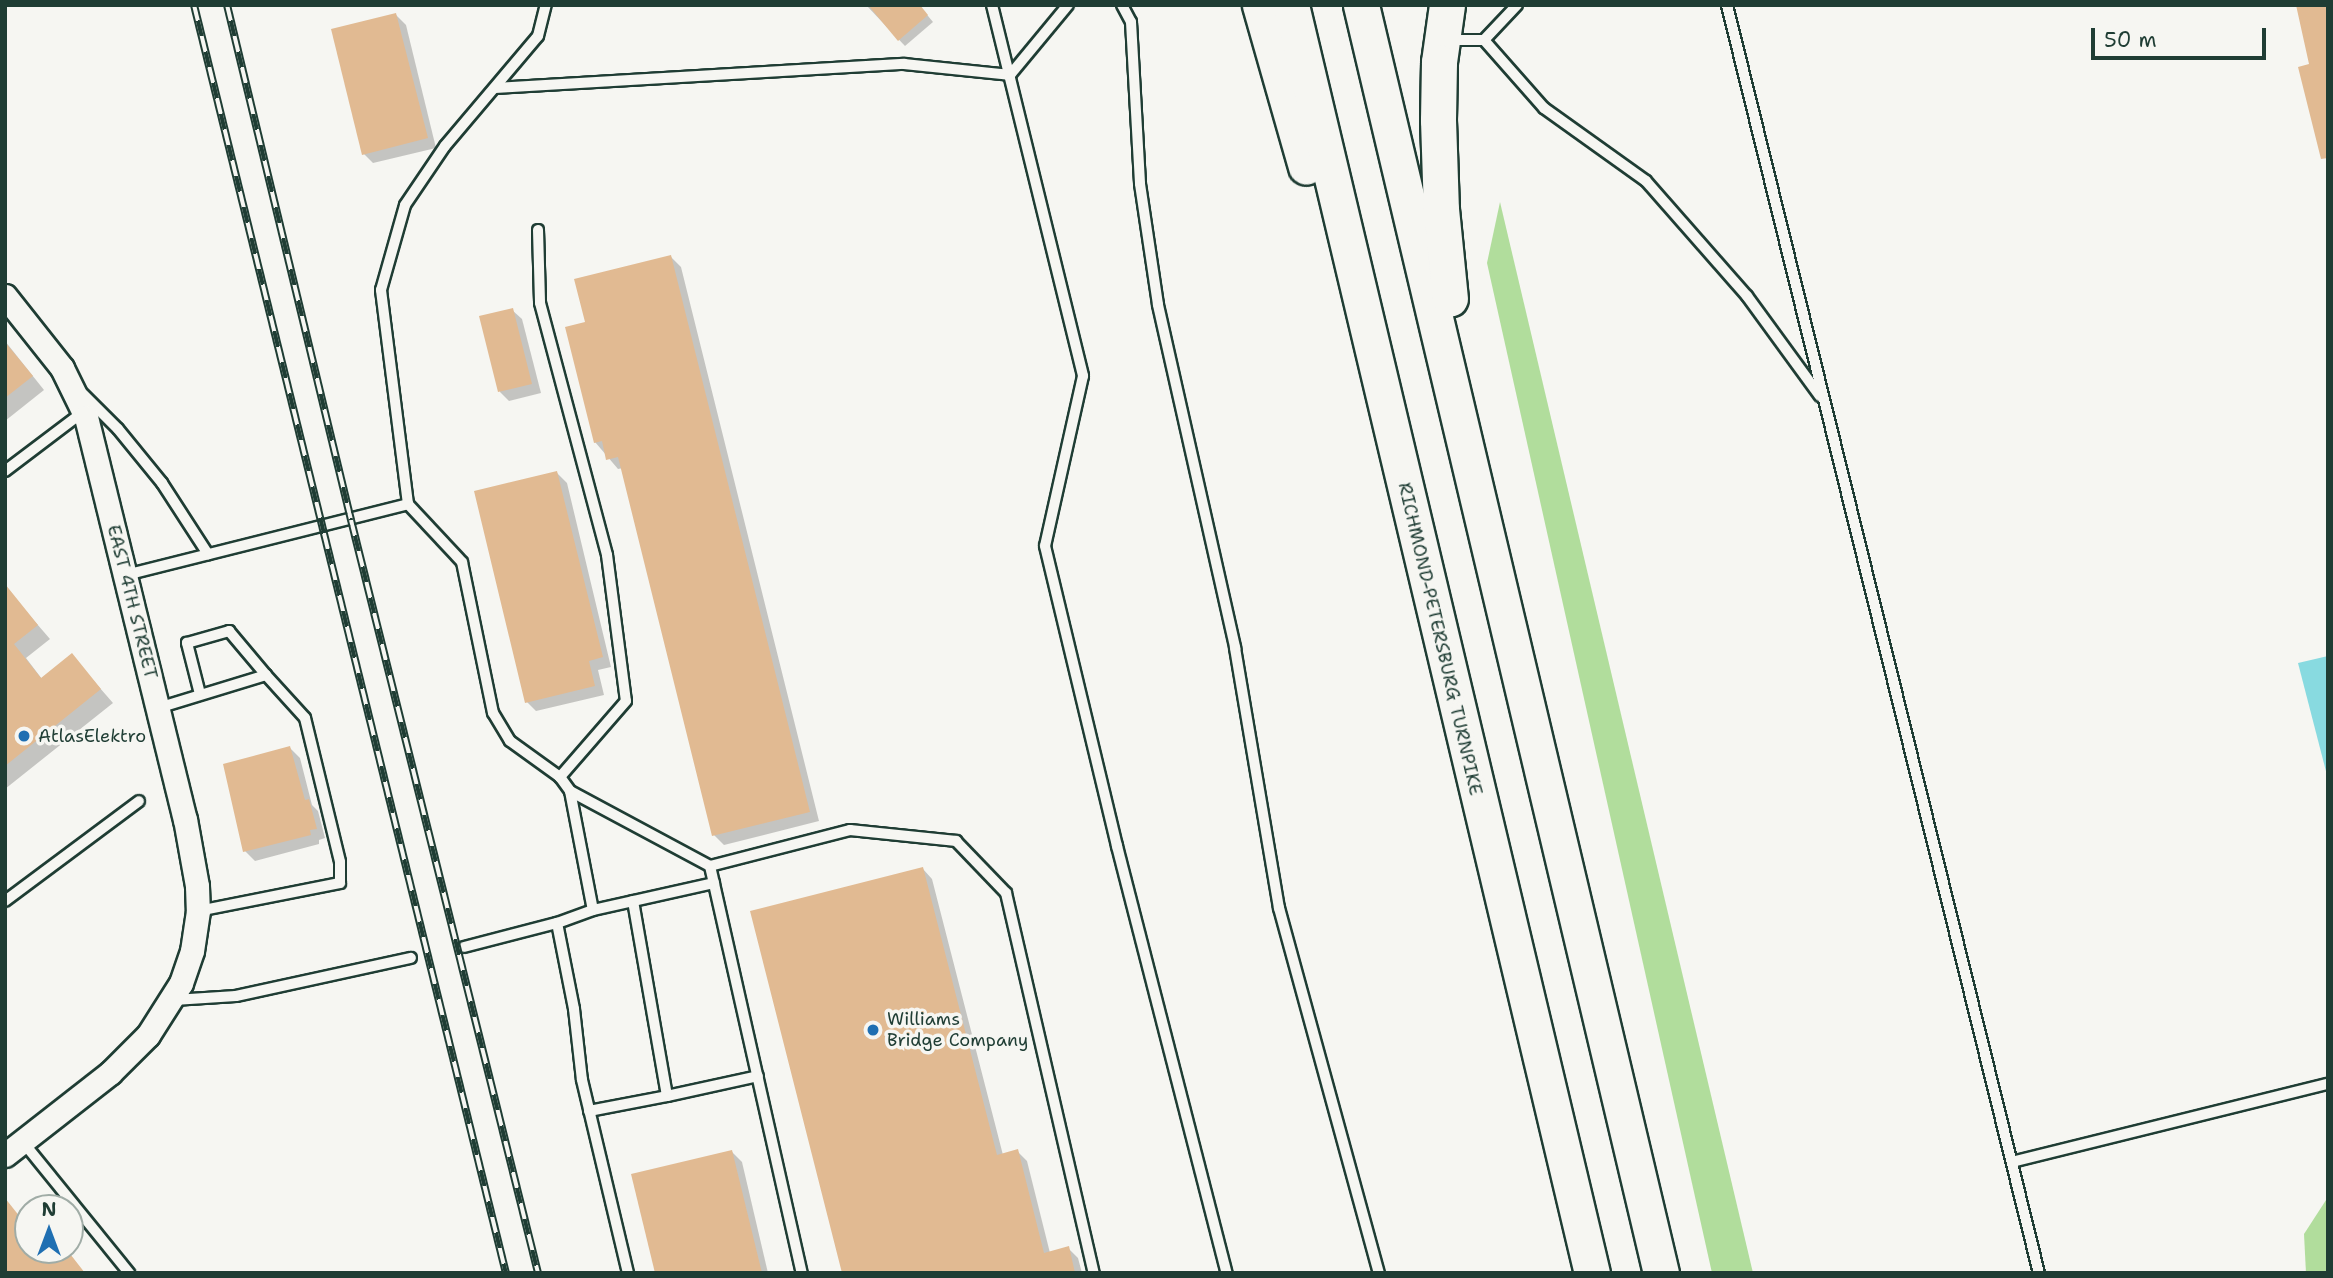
<!DOCTYPE html>
<style>
body{margin:0}
#map{position:relative;width:2333px;height:1278px;overflow:hidden;background:#f6f6f2;font-family:"Shantell Sans",sans-serif}
div>[style]{position:absolute}
[style*='--x']{left:calc(var(--x)*1px);top:calc(var(--y)*1px);width:calc(var(--w)*1px);rotate:calc(var(--a)*1deg)}
.green>*{inset:0;background:#b1dd9c}
.water>*{inset:0;background:#88dae0}
.shadow>*{inset:0;background:#0003}
.building>*{inset:0;background:#e1ba92}
.roads{filter:drop-shadow(2px 0 #1f3d34) drop-shadow(-2px 0 #1f3d34) drop-shadow(0 2px #1f3d34) drop-shadow(0 -2px #1f3d34)}
.service>*{height:10px;margin:-5px;padding:0 5px;transform-origin:5px;border-radius:5px;background:#f6f6f2}
.tertiary>*{height:23px;margin:-11.5px;padding:0 11.5px;transform-origin:11.5px;border-radius:11.5px;background:#f6f6f2}
.motorway>*{height:35px;margin:-17.5px;padding:0 17.5px;transform-origin:17.5px;border-radius:17.5px;background:#f6f6f2}
.rail>*{height:8px;margin-top:-4px;transform-origin:0;background:repeating-linear-gradient(90deg,#f6f6f2 0 16px,#1f3d34 0 32px);box-sizing:border-box;border-block:2px solid #1f3d34}
.dots>*{width:19px;height:19px;translate:-50% -50%;box-sizing:border-box;border:4px solid #f6f6f2;border-radius:50%}
span{translate:-50% -50%;white-space:nowrap;text-align:center;line-height:1.15;-webkit-text-stroke:7px #f6f6f2;paint-order:stroke}
.street-label{font-size:18px;color:#1f3d34}
.poi-label{font-size:18px;color:#1f3d34}
.left{translate:0 -50%;text-align:left}
.frame{position:absolute;inset:0;border:7px solid #1f3d34;pointer-events:none}
.north{position:absolute;left:14px;top:1194px;width:70px;height:70px;box-sizing:border-box;background:#f6f6f2;border:2px solid #a0aca6;border-radius:50%;rotate:0deg;font-size:19px;font-weight:700;line-height:28px;text-align:center;color:#1f3d34}
.north::after{content:'';display:block;margin:auto;width:24px;height:32px;background:#1f6fb2;clip-path:polygon(50% 0,100% 100%,50% 72%,0 100%)}
.scale{position:absolute;left:2091px;top:28px;width:175px;height:32px;box-sizing:border-box;border:4px solid #1f3d34;border-top:0;padding-left:9px;font-size:21px;line-height:24px;white-space:nowrap;color:#1f3d34;-webkit-text-stroke:5px #f6f6f2;paint-order:stroke}
</style>
<div id="map">
<div class="green">
<i style="clip-path:polygon(1500px 202px,1753px 1273px,1712px 1273px,1487px 263px)"></i>
<i style="clip-path:polygon(2328px 1197px,2328px 1273px,2306px 1273px,2304px 1234px)"></i>
</div>
<div class="water">
<i style="clip-path:polygon(2328px 656px,2328px 779px,2298px 663px)"></i>
</div>
<div class="shadow">
<i style="clip-path:polygon(866px 5px,919px 5px,933px 22px,905px 46px)"></i>
<i style="clip-path:polygon(396px 15px,406px 25px,436px 148px,373px 163px,364px 154px)"></i>
<i style="clip-path:polygon(671px 257px,681px 267px,819px 821px,724px 845px,714px 835px,623px 468px,618px 469px,595px 442px,587px 324px)"></i>
<i style="clip-path:polygon(512px 310px,522px 319px,541px 393px,509px 401px,500px 392px)"></i>
<i style="clip-path:polygon(5px 341px,44px 390px,5px 421px)"></i>
<i style="clip-path:polygon(557px 473px,567px 483px,611px 667px,598px 670px,604px 695px,536px 711px,527px 702px)"></i>
<i style="clip-path:polygon(12px 595px,50px 639px,26px 658px,42px 679px,72px 656px,113px 703px,5px 789px,5px 600px)"></i>
<i style="clip-path:polygon(290px 748px,300px 758px,312px 805px,318px 811px,325px 838px,319px 840px,319px 844px,255px 861px,245px 851px)"></i>
<i style="clip-path:polygon(923px 869px,932px 879px,1003px 1155px,1017px 1151px,1027px 1161px,1050px 1253px,1068px 1248px,1078px 1258px,1082px 1273px,844px 1273px)"></i>
<i style="clip-path:polygon(732px 1152px,742px 1162px,768px 1273px,657px 1273px)"></i>
</div>
<div class="building">
<i style="clip-path:polygon(868px 5px,920px 5px,928px 15px,898px 41px)"></i>
<i style="clip-path:polygon(2296px 5px,2328px 5px,2328px 158px,2321px 159px,2298px 67px,2309px 64px)"></i>
<i style="clip-path:polygon(396px 13px,428px 138px,362px 155px,331px 29px)"></i>
<i style="clip-path:polygon(671px 255px,810px 812px,712px 836px,618px 457px,606px 460px,602px 441px,594px 443px,565px 327px,585px 322px,574px 279px)"></i>
<i style="clip-path:polygon(513px 308px,532px 384px,498px 392px,479px 316px)"></i>
<i style="clip-path:polygon(5px 342px,33px 376px,5px 398px)"></i>
<i style="clip-path:polygon(557px 471px,603px 657px,589px 661px,595px 686px,525px 703px,474px 491px)"></i>
<i style="clip-path:polygon(5px 584px,38px 625px,14px 644px,41px 678px,72px 653px,101px 689px,5px 766px)"></i>
<i style="clip-path:polygon(290px 746px,305px 800px,309px 799px,317px 829px,310px 830px,311px 835px,243px 852px,223px 764px)"></i>
<i style="clip-path:polygon(923px 867px,997px 1155px,1018px 1149px,1044px 1253px,1069px 1246px,1075px 1273px,842px 1273px,750px 911px)"></i>
<i style="clip-path:polygon(732px 1150px,762px 1273px,655px 1273px,631px 1174px)"></i>
<i style="clip-path:polygon(5px 1198px,28px 1227px,28px 1250px,67px 1250px,85px 1273px,5px 1273px)"></i>
</div>
<div class="roads">
<div class="service">
<i style="--x:992;--y:5;--w:382;--a:76.2"></i>
<i style="--x:1083;--y:376;--w:174;--a:102.6"></i>
<i style="--x:1045;--y:546;--w:309;--a:76.5"></i>
<i style="--x:1117;--y:846;--w:441;--a:75.6"></i>
<i style="--x:1122;--y:5;--w:19;--a:62"></i>
<i style="--x:1131;--y:22;--w:162;--a:86.8"></i>
<i style="--x:1140;--y:184;--w:122;--a:81.5"></i>
<i style="--x:1158;--y:305;--w:352;--a:77.3"></i>
<i style="--x:1235;--y:648;--w:264;--a:80.4"></i>
<i style="--x:1279;--y:908;--w:378;--a:74.7"></i>
<i style="--x:1727;--y:5;--w:1306;--a:76.18"></i>
<i style="--x:1446;--y:40;--w:38;--a:0"></i>
<i style="--x:1484;--y:40;--w:48;--a:-46.7"></i>
<i style="--x:1484;--y:40;--w:91;--a:48.6"></i>
<i style="--x:1544;--y:108;--w:125;--a:35.6"></i>
<i style="--x:1646;--y:181;--w:153;--a:48.7"></i>
<i style="--x:1747;--y:296;--w:124;--a:53.9"></i>
<i style="--x:495;--y:88;--w:410;--a:-3.4"></i>
<i style="--x:904;--y:64;--w:107;--a:5.9"></i>
<i style="--x:1010;--y:75;--w:91;--a:-50.4"></i>
<i style="--x:538;--y:230;--w:73;--a:88.4"></i>
<i style="--x:540;--y:303;--w:261;--a:75.1"></i>
<i style="--x:607;--y:555;--w:147;--a:82.6"></i>
<i style="--x:626;--y:701;--w:101;--a:131"></i>
<i style="--x:560;--y:777;--w:62;--a:-144.2"></i>
<i style="--x:510;--y:741;--w:33;--a:-121"></i>
<i style="--x:493;--y:713;--w:154;--a:-101.6"></i>
<i style="--x:462;--y:562;--w:79;--a:-133"></i>
<i style="--x:408;--y:504;--w:216;--a:-97.2"></i>
<i style="--x:381;--y:290;--w:88;--a:-74.2"></i>
<i style="--x:405;--y:205;--w:71;--a:-55.9"></i>
<i style="--x:445;--y:146;--w:144;--a:-49.8"></i>
<i style="--x:538;--y:36;--w:32;--a:-76"></i>
<i style="--x:83;--y:394;--w:49;--a:45"></i>
<i style="--x:118;--y:429;--w:70;--a:50.8"></i>
<i style="--x:162;--y:483;--w:85;--a:57.1"></i>
<i style="--x:5;--y:471;--w:98;--a:-37.1"></i>
<i style="--x:126;--y:575;--w:291;--a:-14.1"></i>
<i style="--x:200;--y:694;--w:53;--a:-104.3"></i>
<i style="--x:187;--y:643;--w:44;--a:-15.9"></i>
<i style="--x:229;--y:631;--w:57;--a:49.9"></i>
<i style="--x:158;--y:708;--w:113;--a:-17"></i>
<i style="--x:266;--y:675;--w:58;--a:47.8"></i>
<i style="--x:305;--y:718;--w:148;--a:76.3"></i>
<i style="--x:340;--y:862;--w:21;--a:90"></i>
<i style="--x:340;--y:883;--w:144;--a:168.8"></i>
<i style="--x:560;--y:777;--w:17;--a:54"></i>
<i style="--x:570;--y:791;--w:121;--a:79.1"></i>
<i style="--x:593;--y:910;--w:38;--a:160"></i>
<i style="--x:557;--y:923;--w:88;--a:78.8"></i>
<i style="--x:574;--y:1009;--w:71;--a:83.6"></i>
<i style="--x:582;--y:1080;--w:198;--a:76.6"></i>
<i style="--x:570;--y:791;--w:159;--a:28.2"></i>
<i style="--x:710;--y:866;--w:145;--a:-14.4"></i>
<i style="--x:850;--y:830;--w:107;--a:5.9"></i>
<i style="--x:956;--y:841;--w:72;--a:46.1"></i>
<i style="--x:1006;--y:893;--w:390;--a:77"></i>
<i style="--x:710;--y:866;--w:417;--a:77.3"></i>
<i style="--x:5;--y:901;--w:167;--a:-36.7"></i>
<i style="--x:633;--y:901;--w:198;--a:80.1"></i>
<i style="--x:667;--y:1096;--w:93;--a:-12.4"></i>
<i style="--x:593;--y:910;--w:124;--a:-12.6"></i>
<i style="--x:464;--y:947;--w:96;--a:-14.5"></i>
<i style="--x:174;--y:1000;--w:62;--a:-3.7"></i>
<i style="--x:236;--y:996;--w:179;--a:-12.3"></i>
<i style="--x:589;--y:1111;--w:79;--a:-10.9"></i>
<i style="--x:23;--y:1142;--w:169;--a:51"></i>
<i style="--x:2012;--y:1162;--w:325;--a:-13.9"></i>
</div>
<div class="tertiary">
<i style="--x:5;--y:296;--w:92;--a:51.6"></i>
<i style="--x:62;--y:368;--w:55;--a:63.9"></i>
<i style="--x:86;--y:417;--w:414;--a:76.2"></i>
<i style="--x:185;--y:819;--w:68;--a:79.8"></i>
<i style="--x:197;--y:886;--w:25;--a:88"></i>
<i style="--x:198;--y:911;--w:40;--a:98.5"></i>
<i style="--x:192;--y:951;--w:34;--a:109"></i>
<i style="--x:181;--y:983;--w:62;--a:122.4"></i>
<i style="--x:148;--y:1035;--w:54;--a:135"></i>
<i style="--x:110;--y:1073;--w:133;--a:142"></i>
</div>
<div class="motorway">
<i style="--x:1260;--y:5;--w:168;--a:74.1"></i>
<i style="--x:1291;--y:5;--w:1303;--a:76.65"></i>
<i style="--x:1361;--y:5;--w:1303;--a:76.69"></i>
<i style="--x:1447;--y:5;--w:58;--a:98"></i>
<i style="--x:1439;--y:62;--w:58;--a:91"></i>
<i style="--x:1438;--y:120;--w:89;--a:88.1"></i>
<i style="--x:1441;--y:209;--w:90;--a:84.3"></i>
</div>
</div>
<div class="rail">
<i style="--x:194;--y:5;--w:1306;--a:76.18"></i>
<i style="--x:227;--y:5;--w:530;--a:76.46"></i>
<i style="--x:351;--y:520;--w:776;--a:76.05"></i>
</div>
<div class="dots">
<i style="left:24px;top:736px;background:#1f6fb2"></i>
<i style="left:873px;top:1030px;background:#1f6fb2"></i>
</div>
<div class="street-label">
<span style="left:132px;top:602px;rotate:76deg">EAST 4TH STREET</span>
<span style="left:1440px;top:639px;rotate:77deg">RICHMOND-PETERSBURG TURNPIKE</span>
</div>
<div class="poi-label">
<span class="left" style="left:38px;top:736px">AtlasElektro</span>
<span class="left" style="left:887px;top:1030px">Williams<br>Bridge Company</span>
</div>
<div class="frame"></div>
<div class="north">N</div>
<div class="scale">50 m</div>
</div>
